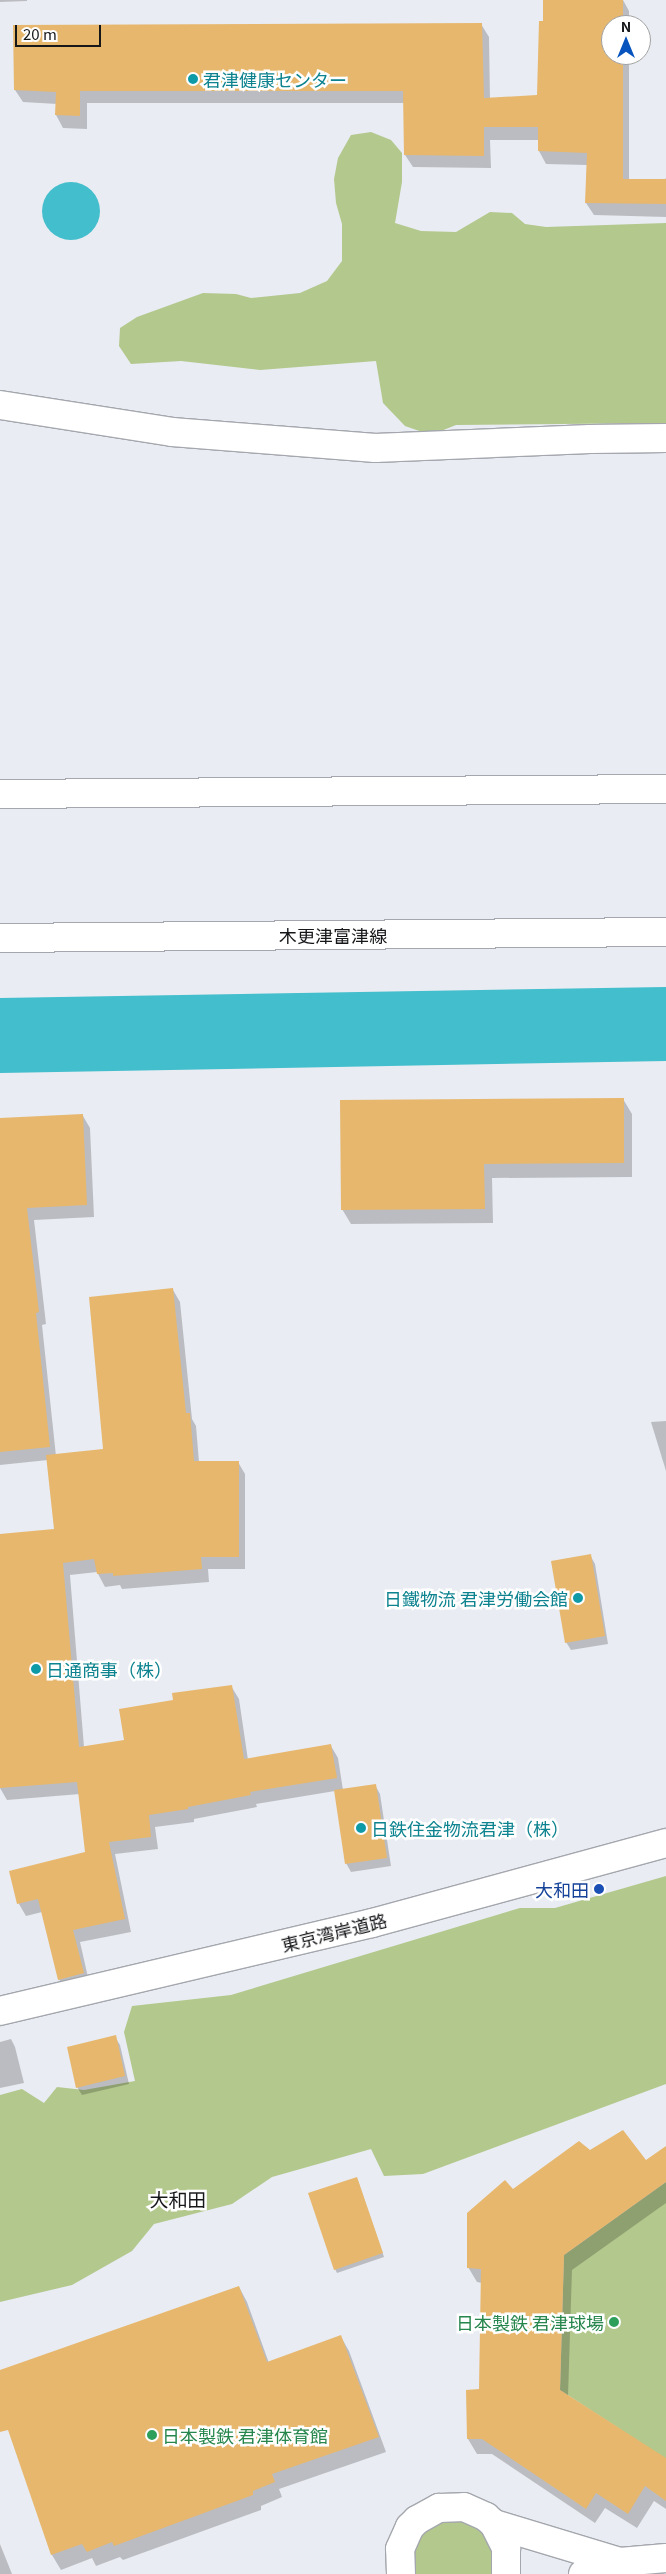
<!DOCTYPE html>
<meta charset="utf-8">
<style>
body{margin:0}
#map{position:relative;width:666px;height:2574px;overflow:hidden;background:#e9ecf2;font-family:Georgia,"Noto Sans JP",serif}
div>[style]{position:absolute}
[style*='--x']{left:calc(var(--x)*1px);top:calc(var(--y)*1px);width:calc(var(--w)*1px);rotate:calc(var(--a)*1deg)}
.green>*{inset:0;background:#b3c88d}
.water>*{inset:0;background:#43becc}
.round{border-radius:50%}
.shadow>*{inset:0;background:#0003}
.building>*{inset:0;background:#e7b76d}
.roads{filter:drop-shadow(1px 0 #a4a7ad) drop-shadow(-1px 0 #a4a7ad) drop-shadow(0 1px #a4a7ad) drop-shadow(0 -1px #a4a7ad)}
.street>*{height:28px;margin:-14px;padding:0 14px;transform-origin:14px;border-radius:14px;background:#fff}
.secondary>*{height:28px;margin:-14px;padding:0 14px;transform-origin:14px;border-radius:14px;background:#fff}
.primary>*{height:28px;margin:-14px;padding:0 14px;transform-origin:14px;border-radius:14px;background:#fff}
.highway>*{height:28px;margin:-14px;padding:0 14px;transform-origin:14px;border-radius:14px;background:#fff}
.dots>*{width:14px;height:14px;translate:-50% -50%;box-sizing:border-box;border:2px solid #fff;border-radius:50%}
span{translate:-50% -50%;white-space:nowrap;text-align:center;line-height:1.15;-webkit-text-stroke:5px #fff;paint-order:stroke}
.culture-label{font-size:18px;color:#0d838f}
.left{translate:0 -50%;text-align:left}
.right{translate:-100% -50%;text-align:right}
.street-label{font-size:18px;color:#161719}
.transit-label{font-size:18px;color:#164399}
.leisure-label{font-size:18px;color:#27864d}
.neighbourhood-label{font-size:19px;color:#161719}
.north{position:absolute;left:601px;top:15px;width:50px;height:50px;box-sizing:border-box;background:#fff;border:1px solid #a2a2a3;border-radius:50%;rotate:0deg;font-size:14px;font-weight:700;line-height:20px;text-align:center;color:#161719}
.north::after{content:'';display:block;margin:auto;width:18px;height:22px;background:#0754be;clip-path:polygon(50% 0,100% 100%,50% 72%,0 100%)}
.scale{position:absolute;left:15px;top:25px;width:86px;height:22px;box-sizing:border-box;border:2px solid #161719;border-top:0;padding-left:6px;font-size:15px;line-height:18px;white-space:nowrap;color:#161719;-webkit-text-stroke:4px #fff;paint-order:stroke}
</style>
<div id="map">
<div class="green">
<i style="clip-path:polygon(371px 132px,391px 140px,402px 153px,402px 182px,395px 223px,421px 231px,456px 232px,490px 212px,512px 213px,525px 224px,546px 227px,666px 223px,666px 423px,456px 425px,441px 431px,425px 433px,405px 426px,383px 403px,376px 361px,260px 370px,181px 361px,131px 364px,119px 346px,120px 328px,137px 317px,203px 293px,236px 294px,251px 298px,300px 293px,327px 281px,342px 261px,342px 224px,336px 203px,334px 179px,338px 158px,351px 135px)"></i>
<i style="clip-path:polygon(666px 1876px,666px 2084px,423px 2174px,384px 2176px,371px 2149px,272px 2177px,232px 2204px,154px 2224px,132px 2251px,72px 2285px,0 2302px,0 2095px,22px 2089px,44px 2103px,57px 2087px,84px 2090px,135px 2081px,124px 2032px,132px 2006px,231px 1995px,520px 1908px,555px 1908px)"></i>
<i style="clip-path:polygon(666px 2182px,666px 2459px,560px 2390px,564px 2255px)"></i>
<i style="clip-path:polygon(453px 2518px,472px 2522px,486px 2534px,495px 2550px,493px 2574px,415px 2574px,413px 2551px,421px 2534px,435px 2523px)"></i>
</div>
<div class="water">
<i class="round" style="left:42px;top:182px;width:58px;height:58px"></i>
<i style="clip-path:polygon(666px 987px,666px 1061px,0 1073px,0 998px)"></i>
</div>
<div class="shadow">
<i style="clip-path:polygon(0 0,27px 0,27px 1px,0 2px)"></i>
<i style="clip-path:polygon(573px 0,623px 0,629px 11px,629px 25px,611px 25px,611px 55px,629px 55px,629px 180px,664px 180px,666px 178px,666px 217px,594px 215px,586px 203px,587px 165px,546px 164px,539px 151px,539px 140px,490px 140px,491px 168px,413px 167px,405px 155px,404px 103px,87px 103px,87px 129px,63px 128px,56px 115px,57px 104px,23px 102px,15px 90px,481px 24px,489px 37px,490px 99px,538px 96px,545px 22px)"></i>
<i style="clip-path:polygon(623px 1099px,632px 1114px,632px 1177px,492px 1178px,493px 1223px,351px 1224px,342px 1209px)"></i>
<i style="clip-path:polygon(83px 1116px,90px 1128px,94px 1217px,34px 1220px,46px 1324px,42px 1325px,56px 1456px,104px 1450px,173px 1290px,180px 1302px,192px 1419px,196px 1426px,199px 1462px,238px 1462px,245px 1474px,245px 1569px,208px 1569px,209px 1582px,122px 1589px,120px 1585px,105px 1587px,97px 1572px,70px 1575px,84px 1747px,126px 1741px,175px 1702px,231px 1686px,239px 1699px,248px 1760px,331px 1746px,338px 1758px,343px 1790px,375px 1785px,380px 1794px,391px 1866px,351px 1872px,346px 1863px,335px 1791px,256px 1804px,257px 1807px,194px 1819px,194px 1822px,155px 1827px,158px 1849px,115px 1854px,131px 1932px,80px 1942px,90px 1986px,66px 1992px,59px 1979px,42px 1912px,26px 1916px,19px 1904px,10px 1872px,86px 1853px,80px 1794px,7px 1800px,0 1788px,0 1536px,56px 1530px,48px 1460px,0 1465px,0 1119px)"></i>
<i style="clip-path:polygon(666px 1421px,666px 1471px,651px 1422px)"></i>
<i style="clip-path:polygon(590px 1555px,595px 1564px,608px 1644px,571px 1650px,566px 1642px)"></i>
<i style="clip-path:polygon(115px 2037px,120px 2045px,129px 2084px,82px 2095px,77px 2087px)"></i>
<i style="clip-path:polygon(11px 2039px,15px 2047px,24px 2083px,0 2088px,0 2042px)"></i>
<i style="clip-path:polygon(666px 2148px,666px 2203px,572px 2270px,568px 2397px,666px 2466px,666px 2509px,654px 2501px,637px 2528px,605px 2508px,595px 2523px,492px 2454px,477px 2454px,468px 2439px,480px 2390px,482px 2283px,477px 2282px,468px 2267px,513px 2190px,590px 2152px,646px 2162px)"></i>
<i style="clip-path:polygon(357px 2178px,384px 2257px,337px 2273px,335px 2269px)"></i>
<i style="clip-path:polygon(239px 2287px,247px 2302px,269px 2363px,341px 2337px,349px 2351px,386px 2452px,279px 2489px,282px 2497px,261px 2506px,261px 2510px,123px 2560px,120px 2557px,96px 2566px,92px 2558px,61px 2570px,52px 2555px,0 2404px,0 2372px)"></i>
<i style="clip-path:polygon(0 2544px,12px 2574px,0 2574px)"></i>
</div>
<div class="building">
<i style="clip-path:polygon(543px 0,623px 0,623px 25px,611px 25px,611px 55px,623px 55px,623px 179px,666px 179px,666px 204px,585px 203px,587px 153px,538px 151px,538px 127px,484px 127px,484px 156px,404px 155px,403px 91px,80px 91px,80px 116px,55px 115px,56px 92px,14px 90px,13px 25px,482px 23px,484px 98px,537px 95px,539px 21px,543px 21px)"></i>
<i style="clip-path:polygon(624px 1098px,624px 1163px,484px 1164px,485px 1209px,341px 1210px,340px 1100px)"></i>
<i style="clip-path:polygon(83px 1114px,87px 1205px,27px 1208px,39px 1312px,36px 1313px,50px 1447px,0 1452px,0 1118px)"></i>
<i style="clip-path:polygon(173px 1288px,186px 1413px,190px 1413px,194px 1461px,239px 1461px,239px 1557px,201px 1557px,202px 1569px,113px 1576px,113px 1573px,97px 1574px,94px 1559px,63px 1563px,79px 1747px,124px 1740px,119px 1709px,173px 1700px,172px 1693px,232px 1685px,244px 1759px,331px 1744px,337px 1778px,250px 1792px,251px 1795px,188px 1807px,188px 1809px,149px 1815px,151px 1837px,109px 1842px,125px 1919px,73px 1930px,84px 1973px,58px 1980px,38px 1899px,17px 1904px,9px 1871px,85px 1852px,77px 1782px,0 1788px,0 1534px,54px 1529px,46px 1455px,103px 1449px,89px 1297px)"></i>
<i style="clip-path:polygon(591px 1554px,605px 1636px,565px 1643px,551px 1561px)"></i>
<i style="clip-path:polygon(376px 1784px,387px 1858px,345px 1864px,334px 1790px)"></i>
<i style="clip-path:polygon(116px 2035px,125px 2076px,76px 2088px,67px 2047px)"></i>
<i style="clip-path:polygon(623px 2130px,646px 2160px,666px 2146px,666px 2182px,564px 2255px,560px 2390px,666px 2458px,666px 2501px,645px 2486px,628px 2514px,596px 2493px,586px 2509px,482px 2439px,467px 2439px,466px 2390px,479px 2389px,481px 2269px,467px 2268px,467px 2213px,505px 2180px,513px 2189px,579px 2141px,590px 2150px)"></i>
<i style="clip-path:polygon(357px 2177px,383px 2253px,334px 2270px,308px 2193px)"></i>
<i style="clip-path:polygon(239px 2286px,267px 2362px,341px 2335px,379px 2437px,272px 2474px,275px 2482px,253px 2491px,253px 2495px,114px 2546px,112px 2542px,87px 2552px,82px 2544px,51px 2555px,8px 2430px,0 2432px,0 2370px)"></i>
</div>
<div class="roads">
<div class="street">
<i style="--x:494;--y:2524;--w:132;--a:16.8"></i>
<i style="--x:401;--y:2574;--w:25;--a:-92"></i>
<i style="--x:400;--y:2549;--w:24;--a:-66"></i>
<i style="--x:410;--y:2527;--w:10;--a:-45"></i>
<i style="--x:417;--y:2520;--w:25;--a:-29"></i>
<i style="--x:439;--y:2508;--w:25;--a:-2"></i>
<i style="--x:464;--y:2507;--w:24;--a:24"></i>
<i style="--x:486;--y:2517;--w:11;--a:41"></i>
<i style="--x:494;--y:2524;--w:27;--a:63"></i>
<i style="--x:506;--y:2548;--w:26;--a:90"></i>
<i style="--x:583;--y:2574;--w:39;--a:-18"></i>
<i style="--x:620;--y:2562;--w:46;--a:-5"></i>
</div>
<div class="secondary">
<i style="--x:0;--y:405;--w:174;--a:8.9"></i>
<i style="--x:172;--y:432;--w:204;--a:4.5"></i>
<i style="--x:375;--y:448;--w:215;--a:-2.4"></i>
<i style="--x:590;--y:439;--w:76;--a:-0.8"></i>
</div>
<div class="primary">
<i style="--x:0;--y:794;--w:666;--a:-0.43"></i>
<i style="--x:0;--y:938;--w:666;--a:-0.52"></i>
</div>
<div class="highway">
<i style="--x:0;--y:2011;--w:382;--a:-13.3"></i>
<i style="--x:372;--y:1923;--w:305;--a:-15.2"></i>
</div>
</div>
<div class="dots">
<i style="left:193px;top:79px;background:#0f9aa8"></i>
<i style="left:578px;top:1598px;background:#0f9aa8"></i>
<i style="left:36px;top:1669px;background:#0f9aa8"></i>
<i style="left:361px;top:1828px;background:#0f9aa8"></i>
<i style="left:599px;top:1889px;background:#1a4fb4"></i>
<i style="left:614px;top:2322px;background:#2e9e5b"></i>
<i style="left:152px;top:2435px;background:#2e9e5b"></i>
</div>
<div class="culture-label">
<span class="left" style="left:203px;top:79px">君津健康センター</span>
<span class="right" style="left:568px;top:1598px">日鐵物流 君津労働会館</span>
<span class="left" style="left:46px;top:1669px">日通商事（株）</span>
<span class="left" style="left:371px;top:1828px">日鉄住金物流君津（株）</span>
</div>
<div class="street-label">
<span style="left:333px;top:935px">木更津富津線</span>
<span style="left:334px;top:1932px;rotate:-14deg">東京湾岸道路</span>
</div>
<div class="transit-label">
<span class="right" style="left:589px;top:1889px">大和田</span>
</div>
<div class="leisure-label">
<span class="right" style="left:604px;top:2322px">日本製鉄 君津球場</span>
<span class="left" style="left:162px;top:2435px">日本製鉄 君津体育館</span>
</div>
<div class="neighbourhood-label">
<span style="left:178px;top:2199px">大和田</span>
</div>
<div class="north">N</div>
<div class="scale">20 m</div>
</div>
